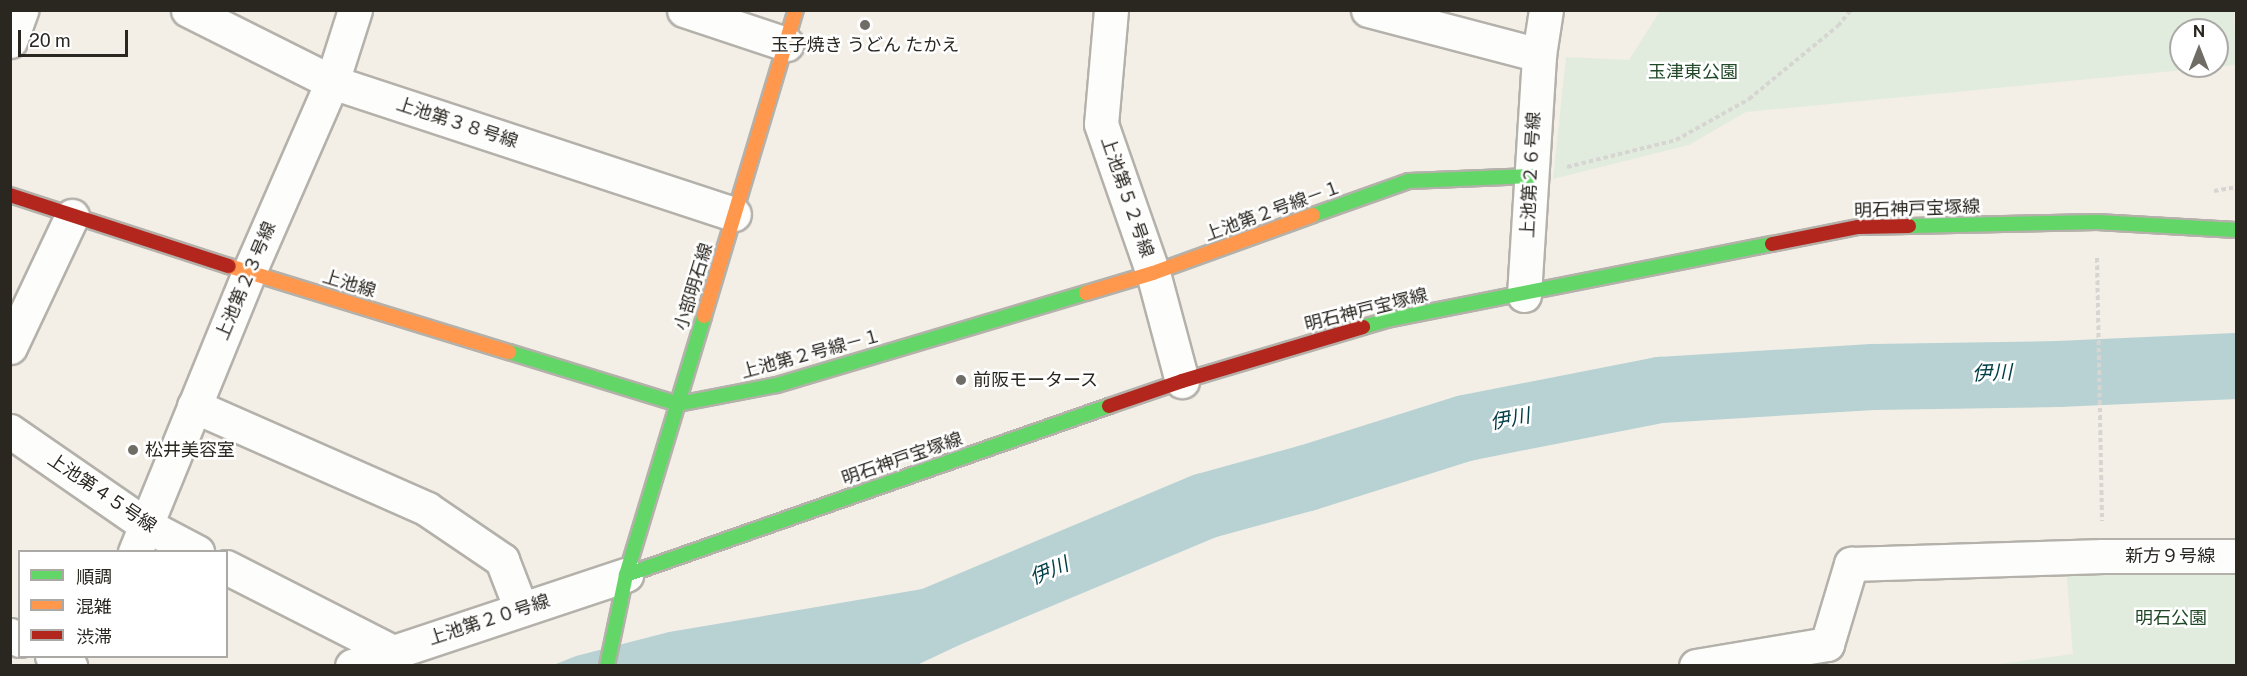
<!DOCTYPE html>
<meta charset="utf-8">
<style>
body{margin:0}
#map{position:relative;width:2247px;height:676px;overflow:hidden;background:#f3efe6;font-family:"Public Sans","Noto Sans JP",sans-serif}
div>[style]{position:absolute}
[style*='--x']{left:calc(var(--x)*1px);top:calc(var(--y)*1px);width:calc(var(--w)*1px);rotate:calc(var(--a)*1deg)}
.green>*{inset:0;background:#e2ecde}
.water>*{inset:0;background:#b8d2d4}
.river>*{height:66px;margin:-33px;padding:0 33px;transform-origin:33px;border-radius:33px;background:#b8d2d4}
.path>*{height:4px;margin-top:-2px;transform-origin:0;background:repeating-linear-gradient(90deg,#d6d5d2 0 4.5px,transparent 0 7.5px)}
.roads{filter:drop-shadow(2px 0 #b4b1ab) drop-shadow(-2px 0 #b4b1ab) drop-shadow(0 2px #b4b1ab) drop-shadow(0 -2px #b4b1ab)}
.street>*{height:33px;margin:-16.5px;padding:0 16.5px;transform-origin:16.5px;border-radius:16.5px;background:#fdfdfb}
.fast>*{height:14px;margin:-7px;padding:0 7px;transform-origin:7px;border-radius:7px;background:#63d668}
.slow>*{height:14px;margin:-7px;padding:0 7px;transform-origin:7px;border-radius:7px;background:#ff974d}
.jam>*{height:14px;margin:-7px;padding:0 7px;transform-origin:7px;border-radius:7px;background:#b3261e}
.dots>*{width:16px;height:16px;translate:-50% -50%;box-sizing:border-box;border:3px solid #fff;border-radius:50%}
span{translate:-50% -50%;white-space:nowrap;text-align:center;line-height:1.15;-webkit-text-stroke:5px #fff;paint-order:stroke}
.poi-label{font-size:18px;color:#2a2721}
.left{translate:0 -50%;text-align:left}
.park-label{font-size:18px;color:#214928}
.street-label{font-size:18px;color:#2a2721}
.water-label{font-size:20px;color:#003d46;font-style:italic}
.frame{position:absolute;inset:0;border:12px solid #2a2721;pointer-events:none}
.legend{position:absolute;left:18px;top:550px;width:210px;height:108px;box-sizing:border-box;background:#fff;border:2px solid #aaa9a6;margin:0;padding:8px 10px;list-style:none;font-size:18px;color:#2a2721}
.legend li{display:flex;align-items:center;gap:12px;height:30px}
.legend b{width:30px;border:2px solid #aaa9a6}
.north{position:absolute;left:2169px;top:18px;width:60px;height:60px;box-sizing:border-box;background:#fff;border:2px solid #aaa9a6;border-radius:50%;rotate:0deg;font-size:16px;font-weight:700;line-height:24px;text-align:center;color:#2a2721}
.north::after{content:'';display:block;margin:auto;width:21px;height:27px;background:#706d66;clip-path:polygon(50% 0,100% 100%,50% 72%,0 100%)}
.scale{position:absolute;left:18px;top:30px;width:110px;height:27px;box-sizing:border-box;border:3px solid #2a2721;border-top:0;padding-left:8px;font-size:18px;line-height:21px;white-space:nowrap;color:#2a2721;-webkit-text-stroke:4px #fff;paint-order:stroke}
</style>
<div id="map">
<div class="green">
<i style="clip-path:polygon(evenodd,1660px 11px,2234px 11px,2236px 65px,1746px 112px,1689px 145px,1553px 179px,1566px 57px,1629px 60px,1660px 11px,2181px 30px,2217px 30px,2217px 66px,2181px 66px,2181px 30px)"></i>
<i style="clip-path:polygon(2066px 568px,2236px 572px,2236px 665px,1984px 666px,2073px 654px)"></i>
</div>
<div class="water">
<i style="clip-path:polygon(1164px 548px,917px 665px,551px 666px,576px 656px,669px 632px)"></i>
</div>
<div class="river">
<i style="--x:824;--y:666;--w:413;--a:-22.8"></i>
<i style="--x:1205;--y:506;--w:106;--a:-15.4"></i>
<i style="--x:1307;--y:478;--w:167;--a:-17.5"></i>
<i style="--x:1466;--y:428;--w:198;--a:-11.1"></i>
<i style="--x:1660;--y:390;--w:213;--a:-3.5"></i>
<i style="--x:1873;--y:377;--w:185;--a:-0.9"></i>
<i style="--x:2058;--y:374;--w:178;--a:-2.6"></i>
</div>
<div class="path">
<i style="--x:1567;--y:167;--w:112;--a:-13.9"></i>
<i style="--x:1676;--y:140;--w:84;--a:-29.3"></i>
<i style="--x:1749;--y:99;--w:115;--a:-39.4"></i>
<i style="--x:1838;--y:26;--w:21;--a:-51"></i>
<i style="--x:2214;--y:191;--w:22;--a:-10"></i>
<i style="--x:2097;--y:258;--w:263;--a:88.9"></i>
</div>
<div class="roads">
<div class="street">
<i style="--x:188;--y:10;--w:161;--a:26.6"></i>
<i style="--x:332;--y:82;--w:423;--a:18.2"></i>
<i style="--x:684;--y:10;--w:108;--a:18.4"></i>
<i style="--x:1111;--y:10;--w:114;--a:95"></i>
<i style="--x:1101;--y:124;--w:158;--a:70.8"></i>
<i style="--x:1153;--y:273;--w:112;--a:75"></i>
<i style="--x:1368;--y:10;--w:177;--a:14.7"></i>
<i style="--x:10;--y:41;--w:33;--a:-70"></i>
<i style="--x:1524;--y:295;--w:240;--a:-86.4"></i>
<i style="--x:1539;--y:55;--w:46;--a:-81.2"></i>
<i style="--x:10;--y:347;--w:145;--a:-64.7"></i>
<i style="--x:194;--y:406;--w:255;--a:23.8"></i>
<i style="--x:427;--y:509;--w:91;--a:34.2"></i>
<i style="--x:502;--y:560;--w:53;--a:68.8"></i>
<i style="--x:10;--y:431;--w:165;--a:34.7"></i>
<i style="--x:146;--y:525;--w:58;--a:27.9"></i>
<i style="--x:135;--y:552;--w:302;--a:-67.8"></i>
<i style="--x:249;--y:272;--w:207;--a:-66.4"></i>
<i style="--x:332;--y:82;--w:76;--a:-72.3"></i>
<i style="--x:226;--y:567;--w:187;--a:27"></i>
<i style="--x:10;--y:635;--w:11;--a:27"></i>
<i style="--x:52;--y:656;--w:21;--a:29"></i>
<i style="--x:352;--y:666;--w:289;--a:-18.4"></i>
<i style="--x:1696;--y:666;--w:133;--a:-9.5"></i>
<i style="--x:1827;--y:644;--w:84;--a:-73.3"></i>
<i style="--x:1851;--y:564;--w:252;--a:-1.8"></i>
<i style="--x:2103;--y:556;--w:133;--a:0"></i>
</div>
<div class="fast">
<i style="--x:1313;--y:215;--w:102;--a:-19.5"></i>
<i style="--x:1409;--y:181;--w:122;--a:-2.3"></i>
<i style="--x:1909;--y:226;--w:188;--a:-1.2"></i>
<i style="--x:2097;--y:222;--w:139;--a:3.3"></i>
<i style="--x:1363;--y:327;--w:25;--a:-16"></i>
<i style="--x:1387;--y:320;--w:392;--a:-11.2"></i>
<i style="--x:509;--y:352;--w:177;--a:17.1"></i>
<i style="--x:678;--y:404;--w:101;--a:-10.9"></i>
<i style="--x:777;--y:385;--w:322;--a:-16.6"></i>
<i style="--x:626;--y:575;--w:512;--a:-19.28"></i>
<i style="--x:607;--y:666;--w:93;--a:-78.2"></i>
<i style="--x:626;--y:575;--w:270;--a:-73.2"></i>
</div>
<div class="slow">
<i style="--x:229;--y:266;--w:293;--a:17.1"></i>
<i style="--x:1086;--y:293;--w:70;--a:-16.6"></i>
<i style="--x:1153;--y:273;--w:170;--a:-19.9"></i>
<i style="--x:704;--y:316;--w:320;--a:-73.3"></i>
</div>
<div class="jam">
<i style="--x:10;--y:195;--w:230;--a:18"></i>
<i style="--x:1772;--y:244;--w:88;--a:-11.2"></i>
<i style="--x:1858;--y:227;--w:51;--a:-1.1"></i>
<i style="--x:1109;--y:406;--w:77;--a:-18.9"></i>
<i style="--x:1182;--y:381;--w:189;--a:-16.6"></i>
</div>
</div>
<div class="dots">
<i style="left:865px;top:25px;background:#706d66"></i>
<i style="left:961px;top:380px;background:#706d66"></i>
<i style="left:133px;top:450px;background:#706d66"></i>
</div>
<div class="poi-label">
<span style="left:865px;top:45px">玉子焼き うどん たかえ</span>
<span class="left" style="left:973px;top:380px">前阪モータース</span>
<span class="left" style="left:145px;top:450px">松井美容室</span>
</div>
<div class="park-label">
<span style="left:1693px;top:72px">玉津東公園</span>
<span style="left:2171px;top:618px">明石公園</span>
</div>
<div class="street-label">
<span style="left:457px;top:123px;rotate:18deg">上池第３８号線</span>
<span style="left:1531px;top:175px;rotate:-87deg">上池第２６号線</span>
<span style="left:1127px;top:197px;rotate:71deg">上池第５２号線</span>
<span style="left:1917px;top:209px;rotate:-2deg">明石神戸宝塚線</span>
<span style="left:1273px;top:211px;rotate:-20deg">上池第２号線－１</span>
<span style="left:246px;top:281px;rotate:-67deg">上池第２３号線</span>
<span style="left:349px;top:284px;rotate:17deg">上池線</span>
<span style="left:694px;top:287px;rotate:-73deg">小部明石線</span>
<span style="left:1366px;top:310px;rotate:-14deg">明石神戸宝塚線</span>
<span style="left:811px;top:354px;rotate:-15deg">上池第２号線－１</span>
<span style="left:902px;top:459px;rotate:-19deg">明石神戸宝塚線</span>
<span style="left:102px;top:493px;rotate:34deg">上池第４５号線</span>
<span style="left:2170px;top:556px">新方９号線</span>
<span style="left:489px;top:620px;rotate:-18deg">上池第２０号線</span>
</div>
<div class="water-label">
<span style="left:1992px;top:373px;rotate:-2deg">伊川</span>
<span style="left:1510px;top:419px;rotate:-11deg">伊川</span>
<span style="left:1049px;top:571px;rotate:-23deg">伊川</span>
</div>
<div class="frame"></div>
<ul class="legend">
<li><b style="height:8px;background:#63d668"></b>順調</li>
<li><b style="height:8px;background:#ff974d"></b>混雑</li>
<li><b style="height:8px;background:#b3261e"></b>渋滞</li>
</ul>
<div class="north">N</div>
<div class="scale">20 m</div>
</div>
